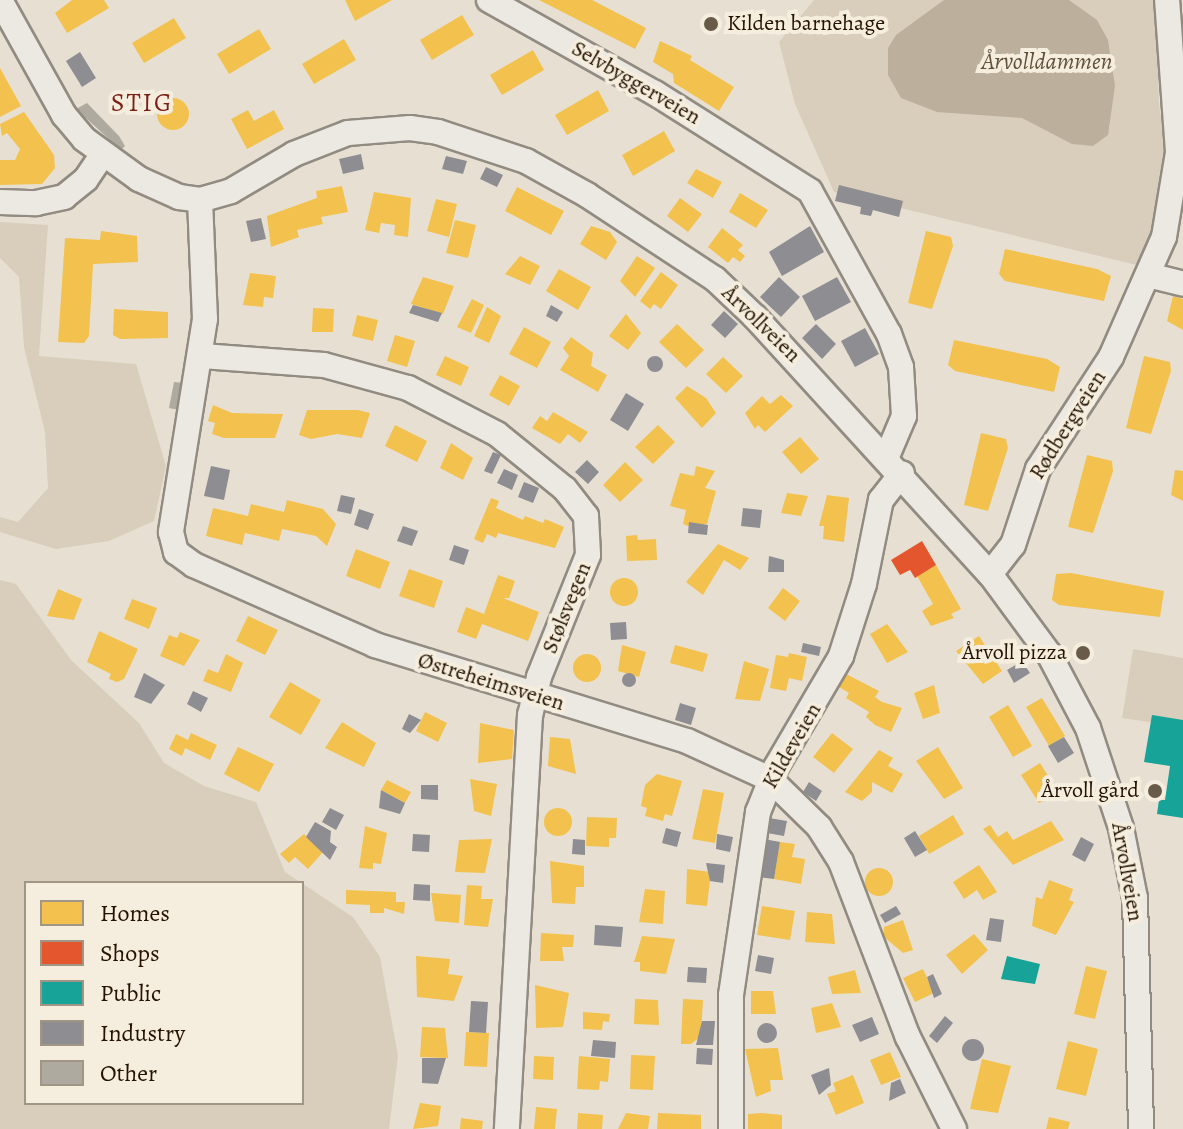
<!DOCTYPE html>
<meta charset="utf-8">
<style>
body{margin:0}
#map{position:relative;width:1183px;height:1129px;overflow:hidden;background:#e7e0d2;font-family:Alegreya,serif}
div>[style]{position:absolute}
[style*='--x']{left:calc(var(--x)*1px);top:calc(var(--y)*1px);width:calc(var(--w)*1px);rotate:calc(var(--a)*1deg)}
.green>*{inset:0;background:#d8cebb}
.water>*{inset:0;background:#bcb09c}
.homes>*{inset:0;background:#f2c14e}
.round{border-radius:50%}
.shops>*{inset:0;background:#e4572e}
.public>*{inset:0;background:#17a398}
.industry>*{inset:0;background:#8d8d92}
.building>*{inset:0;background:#afaa9f}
.roads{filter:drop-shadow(2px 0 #918b81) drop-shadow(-2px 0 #918b81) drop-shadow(0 2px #918b81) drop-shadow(0 -2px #918b81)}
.minor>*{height:24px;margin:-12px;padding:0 12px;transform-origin:12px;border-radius:12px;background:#ece8e2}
.dots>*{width:22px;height:22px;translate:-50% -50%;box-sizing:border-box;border:4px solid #f5eddd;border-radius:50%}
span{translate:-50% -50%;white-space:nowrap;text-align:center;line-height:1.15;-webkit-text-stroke:8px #f5eddd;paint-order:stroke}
.poi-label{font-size:22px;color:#241300}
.left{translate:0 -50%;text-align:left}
.right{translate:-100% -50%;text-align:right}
.street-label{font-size:22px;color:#241300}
.water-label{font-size:24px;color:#60513c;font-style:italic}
.quarter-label{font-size:26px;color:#7a1f14;letter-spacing:2px}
.legend{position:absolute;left:24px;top:881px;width:280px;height:224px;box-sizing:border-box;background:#f5eddd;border:2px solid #a19685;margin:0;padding:10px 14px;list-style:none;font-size:24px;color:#241300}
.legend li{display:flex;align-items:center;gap:16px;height:40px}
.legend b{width:40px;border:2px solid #a19685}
</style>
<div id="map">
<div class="green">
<i style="clip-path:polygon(814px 0,1156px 0,1159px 105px,1166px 150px,1162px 205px,1145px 267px,834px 192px,795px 104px,779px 42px)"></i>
<i style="clip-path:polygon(0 222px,48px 225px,39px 356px,136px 364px,166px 466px,154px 521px,109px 541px,56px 549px,0 532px,0 517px,18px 522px,48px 488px,45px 432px,24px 347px,19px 277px,0 258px)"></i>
<i style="clip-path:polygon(evenodd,0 580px,16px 584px,71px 660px,139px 723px,164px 763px,204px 786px,256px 802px,285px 872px,353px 917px,380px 957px,398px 1056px,389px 1129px,0 1129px,0 580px,26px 883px,302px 883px,302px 1103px,26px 1103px,26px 883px)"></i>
<i style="clip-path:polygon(1133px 649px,1183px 658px,1183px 727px,1122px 718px)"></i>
</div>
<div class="water">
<i style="clip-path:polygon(944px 0,1069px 0,1097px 20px,1108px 40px,1115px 86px,1108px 135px,1093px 146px,1072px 144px,1022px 118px,937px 112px,901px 98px,888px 75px,888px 48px,896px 35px)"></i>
</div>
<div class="homes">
<i style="clip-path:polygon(72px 0,104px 0,109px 8px,67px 33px,55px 13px)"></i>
<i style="clip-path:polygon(345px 0,392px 0,355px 21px)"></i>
<i style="clip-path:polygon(539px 0,592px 0,646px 28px,635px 49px)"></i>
<i style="clip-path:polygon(462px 15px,474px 35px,432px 60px,420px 40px)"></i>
<i style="clip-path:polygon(174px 18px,186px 38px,144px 63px,132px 43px)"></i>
<i style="clip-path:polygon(259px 29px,271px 49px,229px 74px,217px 54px)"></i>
<i style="clip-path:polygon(344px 39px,356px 60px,314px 84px,302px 64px)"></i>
<i style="clip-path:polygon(660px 41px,692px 56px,690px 60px,734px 87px,719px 111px,674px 83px,673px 74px,653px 62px)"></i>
<i style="clip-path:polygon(533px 50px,544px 70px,502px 95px,490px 75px)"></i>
<i style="clip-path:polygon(0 68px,21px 106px,0 117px)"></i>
<i style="clip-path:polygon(598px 90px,609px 111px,567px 135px,555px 115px)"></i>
<i class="round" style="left:157px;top:98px;width:32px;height:32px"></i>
<i style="clip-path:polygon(248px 110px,254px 121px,274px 110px,284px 129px,247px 149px,231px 119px)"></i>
<i style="clip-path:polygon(24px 112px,54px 155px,55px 168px,42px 184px,0 185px,0 160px,15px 160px,20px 149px,7px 133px,2px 136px,0 124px)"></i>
<i style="clip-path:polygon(664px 131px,675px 151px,633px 176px,622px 155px)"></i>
<i style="clip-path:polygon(696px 169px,722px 182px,713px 198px,687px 183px)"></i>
<i style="clip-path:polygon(342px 186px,348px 212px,321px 217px,323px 224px,297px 230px,299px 237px,271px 247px,267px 216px,317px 198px,316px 191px)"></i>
<i style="clip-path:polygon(517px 187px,564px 211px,551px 235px,505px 211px)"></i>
<i style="clip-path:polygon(374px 192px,411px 198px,408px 237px,394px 235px,395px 225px,381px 223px,379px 233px,365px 230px)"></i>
<i style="clip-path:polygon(740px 193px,768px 210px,756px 228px,729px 212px)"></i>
<i style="clip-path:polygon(680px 198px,702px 214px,688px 232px,667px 216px)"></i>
<i style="clip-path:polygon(436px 199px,457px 204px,449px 237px,427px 231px)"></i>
<i style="clip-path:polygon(455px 220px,476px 225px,468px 258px,446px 253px)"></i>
<i style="clip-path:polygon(591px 226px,610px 232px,617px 242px,606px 260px,580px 244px)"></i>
<i style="clip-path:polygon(722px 228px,743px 245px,738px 250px,745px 256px,740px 262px,733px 257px,728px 263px,708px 247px)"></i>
<i style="clip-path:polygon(101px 231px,137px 236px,138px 262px,93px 264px,89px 336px,84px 343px,58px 342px,65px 238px,100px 240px)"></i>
<i style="clip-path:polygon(926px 231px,951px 237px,953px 246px,932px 309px,908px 303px)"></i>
<i style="clip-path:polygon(1005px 249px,1097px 269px,1111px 276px,1104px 301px,1005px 281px,999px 274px)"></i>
<i style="clip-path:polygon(520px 256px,540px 266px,530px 285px,505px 274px)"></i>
<i style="clip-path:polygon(637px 256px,655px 268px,635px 297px,620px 281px)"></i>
<i style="clip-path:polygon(559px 269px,591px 287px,578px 310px,546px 291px)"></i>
<i style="clip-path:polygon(661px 272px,678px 285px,661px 309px,654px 304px,650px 309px,640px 301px)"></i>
<i style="clip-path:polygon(250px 273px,276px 276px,273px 298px,264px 297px,263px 307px,243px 305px)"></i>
<i style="clip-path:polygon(423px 277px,454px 286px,443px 314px,411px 304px)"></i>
<i style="clip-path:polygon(1173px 296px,1183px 299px,1183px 330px,1167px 321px)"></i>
<i style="clip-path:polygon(472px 299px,484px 305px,471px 333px,457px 327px)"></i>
<i style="clip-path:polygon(487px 307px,501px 316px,489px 343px,474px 336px)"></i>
<i style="clip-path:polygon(313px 308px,334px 309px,333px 332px,312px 332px)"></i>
<i style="clip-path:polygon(114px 309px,168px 312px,168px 338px,120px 339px,113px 335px)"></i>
<i style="clip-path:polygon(626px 314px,641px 333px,628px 350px,609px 336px)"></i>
<i style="clip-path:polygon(357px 315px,378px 320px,373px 341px,352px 336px)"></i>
<i style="clip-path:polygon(677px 324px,704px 350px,686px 368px,659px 342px)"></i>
<i style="clip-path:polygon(524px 327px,551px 342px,537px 368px,509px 354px)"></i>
<i style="clip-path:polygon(395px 335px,415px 341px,407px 367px,387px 361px)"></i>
<i style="clip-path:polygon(571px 337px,593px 353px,591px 366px,607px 375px,598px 392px,560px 370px,569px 356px,563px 348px)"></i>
<i style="clip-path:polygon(954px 340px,1047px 359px,1060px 367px,1054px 392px,955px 371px,948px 365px)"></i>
<i style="clip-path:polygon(445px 356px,469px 367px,461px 386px,436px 375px)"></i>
<i style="clip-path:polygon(1144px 356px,1170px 362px,1171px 371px,1151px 434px,1126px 428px)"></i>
<i style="clip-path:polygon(723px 357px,743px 376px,726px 393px,706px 374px)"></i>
<i style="clip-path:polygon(500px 375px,520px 386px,509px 406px,489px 395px)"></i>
<i style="clip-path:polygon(687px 386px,706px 398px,716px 413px,702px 428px,675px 398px)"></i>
<i style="clip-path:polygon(781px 395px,793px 406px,765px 432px,758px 425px,755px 429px,745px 413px,762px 396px,770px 404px)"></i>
<i style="clip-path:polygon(213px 405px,232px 413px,283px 414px,275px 438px,224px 438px,212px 434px,215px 423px,208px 421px)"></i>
<i style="clip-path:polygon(307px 410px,358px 410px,370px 413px,362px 438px,337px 434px,311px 439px,299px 435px)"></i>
<i style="clip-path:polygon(553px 412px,588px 432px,580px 443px,568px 434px,560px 444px,532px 428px,540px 416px,547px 421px)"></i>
<i style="clip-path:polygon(395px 425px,427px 441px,417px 462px,385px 446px)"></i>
<i style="clip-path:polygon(658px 425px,675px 442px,653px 464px,635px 447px)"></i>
<i style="clip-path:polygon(981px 433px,1006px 439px,1008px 448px,988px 511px,964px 505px)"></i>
<i style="clip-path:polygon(800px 437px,819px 459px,801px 474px,782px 452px)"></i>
<i style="clip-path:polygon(451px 443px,473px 458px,463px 480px,440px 468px)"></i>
<i style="clip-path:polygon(1087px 455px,1112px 461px,1113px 471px,1093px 533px,1068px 527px)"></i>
<i style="clip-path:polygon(625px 462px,643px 480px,620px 502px,603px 485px)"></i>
<i style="clip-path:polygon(696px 466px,715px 471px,705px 488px,716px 491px,707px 524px,688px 526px,683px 524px,686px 510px,670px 506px,680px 473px,694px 476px)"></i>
<i style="clip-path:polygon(1175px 470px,1183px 471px,1183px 501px,1171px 495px)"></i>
<i style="clip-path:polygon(787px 493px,808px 496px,801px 516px,781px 513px)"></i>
<i style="clip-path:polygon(827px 495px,849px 498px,844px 542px,823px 539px,824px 526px,819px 526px)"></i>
<i style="clip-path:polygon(491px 498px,499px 501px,496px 508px,523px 520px,525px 516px,543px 523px,545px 519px,564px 527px,555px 548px,498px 533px,496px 538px,487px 534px,483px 543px,474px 539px)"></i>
<i style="clip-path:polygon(287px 500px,323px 509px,336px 524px,327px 546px,316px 536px,282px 529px,279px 541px,245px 533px,242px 545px,206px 536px,213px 508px,248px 516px,251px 504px,284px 512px)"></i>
<i style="clip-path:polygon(637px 535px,638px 540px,656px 539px,657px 560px,627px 561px,626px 536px)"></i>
<i style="clip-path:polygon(718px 544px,749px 558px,740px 570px,724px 560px,703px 595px,686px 582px)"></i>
<i style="clip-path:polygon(356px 549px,390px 562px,380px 589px,346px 576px)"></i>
<i style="clip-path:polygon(936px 565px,961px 609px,951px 614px,954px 618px,931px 626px,922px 611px,933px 604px,917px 576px)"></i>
<i style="clip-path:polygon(409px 569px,443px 581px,434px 608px,399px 596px)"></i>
<i style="clip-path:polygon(1071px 573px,1164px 591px,1160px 617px,1059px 605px,1052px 600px,1056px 574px)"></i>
<i style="clip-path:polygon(498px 575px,515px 581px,509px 598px,503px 598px,539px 612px,528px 641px,482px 624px,476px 639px,457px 632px,466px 607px,484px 614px)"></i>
<i class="round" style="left:610px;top:578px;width:28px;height:28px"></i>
<i style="clip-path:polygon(783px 588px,800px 601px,785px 621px,768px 608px)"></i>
<i style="clip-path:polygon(58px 589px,82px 599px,74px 620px,47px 616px)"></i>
<i style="clip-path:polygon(132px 599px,157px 608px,149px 629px,124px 619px)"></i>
<i style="clip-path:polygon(248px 616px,278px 630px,265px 655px,236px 641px)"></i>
<i style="clip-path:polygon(887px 624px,908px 652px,887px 663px,870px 634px)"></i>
<i style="clip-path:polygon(99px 631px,138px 649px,124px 679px,117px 682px,109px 679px,111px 674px,87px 662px)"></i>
<i style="clip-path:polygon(180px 632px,200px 640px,184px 666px,160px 656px,169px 635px,177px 638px)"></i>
<i style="clip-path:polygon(979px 636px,1002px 671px,983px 684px,956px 651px)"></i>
<i style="clip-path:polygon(622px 645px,646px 652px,639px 677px,618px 671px)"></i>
<i style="clip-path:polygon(675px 645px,708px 654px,703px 672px,670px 663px)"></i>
<i style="clip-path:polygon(789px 653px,807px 657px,802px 681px,789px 678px,786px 691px,770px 688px,776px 655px,788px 657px)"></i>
<i class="round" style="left:573px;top:654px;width:28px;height:28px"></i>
<i style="clip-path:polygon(226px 654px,243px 663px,231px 692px,203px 681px,208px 669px,218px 673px)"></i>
<i style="clip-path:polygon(744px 661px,769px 669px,760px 701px,735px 699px)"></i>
<i style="clip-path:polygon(846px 674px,879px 691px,875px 697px,882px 702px,902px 708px,891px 732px,875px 725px,866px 717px,869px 712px,846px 698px,849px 693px,839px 687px)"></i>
<i style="clip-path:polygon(290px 682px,321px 700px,301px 735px,269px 717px)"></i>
<i style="clip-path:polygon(934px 685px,940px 713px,923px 719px,914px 693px)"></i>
<i style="clip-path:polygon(1042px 698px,1065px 736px,1049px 746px,1026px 707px)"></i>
<i style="clip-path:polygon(1008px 705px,1032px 746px,1013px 757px,989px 717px)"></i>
<i style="clip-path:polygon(425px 712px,447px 723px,438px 742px,416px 731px)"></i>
<i style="clip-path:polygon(342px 722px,376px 743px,364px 767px,325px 748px)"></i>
<i style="clip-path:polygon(480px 723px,514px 730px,512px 759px,478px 763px)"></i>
<i style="clip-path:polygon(191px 733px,217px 745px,210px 760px,185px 748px,182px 756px,169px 749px,176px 734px,188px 740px)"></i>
<i style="clip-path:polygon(832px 733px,853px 749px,834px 773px,813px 757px)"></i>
<i style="clip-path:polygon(550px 737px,570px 739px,576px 774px,548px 766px)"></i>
<i style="clip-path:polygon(238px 747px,274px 764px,259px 792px,224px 774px)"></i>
<i style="clip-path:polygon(938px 747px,963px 788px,944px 799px,916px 761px)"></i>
<i style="clip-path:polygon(879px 750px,893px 758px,888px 766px,903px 774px,892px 793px,872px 782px,872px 792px,862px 801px,845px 792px)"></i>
<i style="clip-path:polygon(1040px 763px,1058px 792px,1039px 803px,1021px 775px)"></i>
<i style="clip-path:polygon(657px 774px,682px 781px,672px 816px,665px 814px,663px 821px,645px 816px,647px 808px,641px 806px,645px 785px)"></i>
<i style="clip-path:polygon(470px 779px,497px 784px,491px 816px,474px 811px)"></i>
<i style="clip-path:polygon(387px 780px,411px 792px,405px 803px,381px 790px)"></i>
<i style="clip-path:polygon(703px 789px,724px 793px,715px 843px,692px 839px)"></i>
<i class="round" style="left:544px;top:808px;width:28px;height:28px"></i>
<i style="clip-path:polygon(953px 815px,964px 834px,929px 854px,919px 836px)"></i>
<i style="clip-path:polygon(587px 817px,617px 818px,616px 838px,609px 838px,609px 847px,586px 846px)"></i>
<i style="clip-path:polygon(1051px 821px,1064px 840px,1013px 865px,983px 829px,990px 825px,998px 837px,1007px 831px,1013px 840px)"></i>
<i style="clip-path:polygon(365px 826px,387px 833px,381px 864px,373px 863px,373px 869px,359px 868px)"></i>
<i style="clip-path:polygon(304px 834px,323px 852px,308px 869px,295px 857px,289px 863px,280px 854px)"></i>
<i style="clip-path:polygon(492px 839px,485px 873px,455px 872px,459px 840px)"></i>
<i style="clip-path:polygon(780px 842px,795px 844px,792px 857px,805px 859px,801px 884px,774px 879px)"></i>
<i style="clip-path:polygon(550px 861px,584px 866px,584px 887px,576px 887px,575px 904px,552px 903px)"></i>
<i style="clip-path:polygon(979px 865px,997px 892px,983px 900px,977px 890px,964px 899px,953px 882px)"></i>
<i class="round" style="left:865px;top:868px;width:28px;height:28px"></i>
<i style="clip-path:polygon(687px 869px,711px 872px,707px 906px,686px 904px)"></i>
<i style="clip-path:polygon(1049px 880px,1073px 889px,1069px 900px,1074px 902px,1056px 935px,1032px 926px,1036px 897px,1042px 899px)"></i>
<i style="clip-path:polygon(467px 885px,482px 886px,481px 899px,493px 899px,488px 927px,464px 925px)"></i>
<i style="clip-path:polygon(645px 889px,665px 891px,663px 924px,639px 922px)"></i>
<i style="clip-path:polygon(346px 890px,396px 892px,396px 902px,405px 902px,404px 914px,384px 908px,384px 913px,370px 913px,370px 905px,346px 904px)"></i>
<i style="clip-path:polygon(431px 893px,461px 895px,459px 923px,435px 921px)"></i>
<i style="clip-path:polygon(762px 906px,795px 911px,790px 940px,757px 935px)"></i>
<i style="clip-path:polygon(807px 912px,832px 914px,835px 944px,805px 942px)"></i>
<i style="clip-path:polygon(903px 920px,913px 950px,903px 953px,883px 936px,884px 927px)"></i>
<i style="clip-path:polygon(541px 933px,574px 935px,573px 947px,562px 947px,564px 961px,540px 961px)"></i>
<i style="clip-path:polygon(974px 934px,988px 950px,962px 974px,946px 955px)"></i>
<i style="clip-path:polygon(642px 936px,675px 939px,666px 974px,640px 971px,640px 962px,634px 962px)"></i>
<i style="clip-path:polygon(416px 956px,450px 959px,448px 974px,463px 976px,454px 1001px,417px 997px)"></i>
<i style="clip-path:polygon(1086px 966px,1107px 971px,1095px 1019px,1074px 1014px)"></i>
<i style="clip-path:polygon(923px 969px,934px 993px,915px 1002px,903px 978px)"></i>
<i style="clip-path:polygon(855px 970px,861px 993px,832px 994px,828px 977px)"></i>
<i style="clip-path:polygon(535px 985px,569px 993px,563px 1027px,536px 1028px)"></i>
<i style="clip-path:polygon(751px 991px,773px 991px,776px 1014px,751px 1014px)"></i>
<i style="clip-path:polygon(635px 999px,658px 1000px,659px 1025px,634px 1024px)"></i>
<i style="clip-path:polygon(683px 999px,703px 1000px,701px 1036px,691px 1044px,681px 1044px)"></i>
<i style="clip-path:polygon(832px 1003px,841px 1027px,816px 1033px,811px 1008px)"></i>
<i style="clip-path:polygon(583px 1012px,610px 1014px,609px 1022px,603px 1021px,602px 1030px,583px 1029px)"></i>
<i style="clip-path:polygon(422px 1027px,445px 1028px,448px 1058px,420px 1057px)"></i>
<i style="clip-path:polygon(466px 1032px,489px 1033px,487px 1067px,464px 1066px)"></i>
<i style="clip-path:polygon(1068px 1041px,1098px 1049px,1086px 1096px,1056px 1089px)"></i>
<i style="clip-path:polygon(778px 1048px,783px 1080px,770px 1080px,771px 1091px,756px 1097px,745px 1049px)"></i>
<i style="clip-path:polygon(890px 1052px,901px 1077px,881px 1085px,870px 1060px)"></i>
<i style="clip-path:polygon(631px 1055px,655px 1056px,653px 1090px,630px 1089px)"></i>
<i style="clip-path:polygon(534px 1056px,554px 1057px,553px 1080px,533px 1079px)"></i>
<i style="clip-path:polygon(579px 1056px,610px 1059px,608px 1082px,600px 1081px,599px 1090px,577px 1089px)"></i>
<i style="clip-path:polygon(982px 1059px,1011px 1066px,998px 1113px,970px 1109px)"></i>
<i style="clip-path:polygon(853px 1075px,864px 1103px,836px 1115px,827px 1094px,836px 1091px,833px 1083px)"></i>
<i style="clip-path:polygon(420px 1103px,441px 1106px,438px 1126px,413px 1129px)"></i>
<i style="clip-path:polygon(536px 1107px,557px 1109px,555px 1129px,534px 1129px)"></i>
<i style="clip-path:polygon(578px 1113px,603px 1115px,602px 1129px,577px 1129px)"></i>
<i style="clip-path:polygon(626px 1113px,650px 1116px,648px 1129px,618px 1129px)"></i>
<i style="clip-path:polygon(658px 1113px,701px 1115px,701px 1129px,657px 1129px)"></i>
<i style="clip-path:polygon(762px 1113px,782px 1115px,782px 1129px,748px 1129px,748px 1114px)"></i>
<i style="clip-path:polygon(1049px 1117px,1070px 1122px,1068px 1129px,1046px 1129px)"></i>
<i style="clip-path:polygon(461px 1118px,483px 1121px,482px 1129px,460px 1129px)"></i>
</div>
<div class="shops">
<i style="clip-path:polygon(922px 541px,936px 565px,915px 578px,910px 570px,900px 575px,891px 560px)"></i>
<i style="clip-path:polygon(1087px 643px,1093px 654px,1078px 662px,1072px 651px)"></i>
</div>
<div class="public">
<i style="clip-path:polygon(1152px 715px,1183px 720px,1183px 818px,1157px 814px,1159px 800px,1165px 800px,1170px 766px,1144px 762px)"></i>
<i style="clip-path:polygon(1007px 956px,1040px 964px,1035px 984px,1001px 979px)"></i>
</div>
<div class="industry">
<i style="clip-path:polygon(80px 52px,96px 78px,82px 87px,66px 61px)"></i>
<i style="clip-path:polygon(361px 154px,364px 169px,343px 174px,339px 159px)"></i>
<i style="clip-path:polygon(446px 156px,467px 161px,463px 174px,442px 169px)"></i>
<i style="clip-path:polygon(486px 167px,503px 175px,497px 187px,480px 179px)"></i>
<i style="clip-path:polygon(839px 185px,903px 201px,899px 217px,873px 210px,871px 216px,860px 214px,861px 207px,835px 201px)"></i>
<i style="clip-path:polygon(261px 218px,266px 239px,251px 242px,246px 221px)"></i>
<i style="clip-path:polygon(810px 226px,824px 252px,782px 276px,769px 252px)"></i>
<i style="clip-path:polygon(779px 277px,800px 297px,781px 317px,760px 297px)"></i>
<i style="clip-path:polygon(837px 277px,851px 302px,815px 321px,802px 296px)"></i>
<i style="clip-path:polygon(413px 305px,442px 313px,438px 322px,409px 313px)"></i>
<i style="clip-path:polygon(551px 305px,563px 312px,557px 322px,546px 316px)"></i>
<i style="clip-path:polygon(724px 311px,738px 324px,725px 338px,711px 325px)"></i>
<i style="clip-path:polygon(816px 324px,836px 344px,822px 359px,802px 338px)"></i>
<i style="clip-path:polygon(865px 328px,879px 354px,855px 367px,841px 341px)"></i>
<i class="round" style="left:647px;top:356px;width:16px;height:16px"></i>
<i style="clip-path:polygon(626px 393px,644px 404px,628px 431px,610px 420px)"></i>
<i style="clip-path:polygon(493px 452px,501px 455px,492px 474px,484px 471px)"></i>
<i style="clip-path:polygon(587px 460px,599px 472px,588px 484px,575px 472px)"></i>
<i style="clip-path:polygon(211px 466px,230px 470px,224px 500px,204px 496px)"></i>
<i style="clip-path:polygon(504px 469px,518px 475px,512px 490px,497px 483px)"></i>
<i style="clip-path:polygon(524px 482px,539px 488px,533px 503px,518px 497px)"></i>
<i style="clip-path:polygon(341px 495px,355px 498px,351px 514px,337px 511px)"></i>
<i style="clip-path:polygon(743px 508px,762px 510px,760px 528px,741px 526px)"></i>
<i style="clip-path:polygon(359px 509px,374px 514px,368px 530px,354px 525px)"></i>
<i style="clip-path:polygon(689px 522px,708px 525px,707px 535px,688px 533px)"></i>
<i style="clip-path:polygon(403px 526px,418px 531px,412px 546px,397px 541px)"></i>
<i style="clip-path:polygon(454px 545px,469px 550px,464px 565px,449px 560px)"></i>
<i style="clip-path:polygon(769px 556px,784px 560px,784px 572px,768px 572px)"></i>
<i style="clip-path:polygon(626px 622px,627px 639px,611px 640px,610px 623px)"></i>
<i style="clip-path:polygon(803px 643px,821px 647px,819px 656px,801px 652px)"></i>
<i style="clip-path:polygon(1022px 661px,1030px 673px,1014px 683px,1007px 670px)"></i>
<i class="round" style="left:622px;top:673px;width:14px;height:14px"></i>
<i style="clip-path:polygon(144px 673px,165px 685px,151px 704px,134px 697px)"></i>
<i style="clip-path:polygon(193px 691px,208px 698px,201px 712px,187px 704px)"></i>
<i style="clip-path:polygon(680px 703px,696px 708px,691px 725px,675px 720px)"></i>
<i style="clip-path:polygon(409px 714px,421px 720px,410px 733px,402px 729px)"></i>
<i style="clip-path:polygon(1064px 737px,1074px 753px,1058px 763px,1048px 746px)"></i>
<i style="clip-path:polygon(809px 782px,822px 791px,816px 801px,803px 792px)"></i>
<i style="clip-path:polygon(421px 785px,438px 785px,438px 800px,421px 799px)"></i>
<i style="clip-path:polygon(381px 790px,405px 803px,400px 814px,379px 808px)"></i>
<i style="clip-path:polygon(330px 808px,344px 815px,336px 830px,322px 822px)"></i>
<i style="clip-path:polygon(769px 818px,787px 821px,784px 836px,767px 833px)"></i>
<i style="clip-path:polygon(315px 822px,331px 831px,330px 842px,337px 847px,330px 860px,306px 837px)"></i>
<i style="clip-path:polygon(666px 828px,681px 832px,677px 847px,662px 843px)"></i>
<i style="clip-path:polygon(915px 831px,927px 850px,915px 857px,904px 838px)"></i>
<i style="clip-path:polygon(413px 834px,430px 835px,429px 852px,412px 851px)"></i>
<i style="clip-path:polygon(717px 834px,733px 837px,730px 852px,716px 849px)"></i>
<i style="clip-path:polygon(1081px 837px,1094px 844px,1085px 862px,1072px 855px)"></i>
<i style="clip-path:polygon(573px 839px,585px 840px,585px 855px,572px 854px)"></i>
<i style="clip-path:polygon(764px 839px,780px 842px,774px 879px,757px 877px)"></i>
<i style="clip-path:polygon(706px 863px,725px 865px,723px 883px,710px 881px)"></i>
<i style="clip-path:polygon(414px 884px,430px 885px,430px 901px,413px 900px)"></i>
<i style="clip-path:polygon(896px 906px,901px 914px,885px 923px,880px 915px)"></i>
<i style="clip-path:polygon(990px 918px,1004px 920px,1001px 942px,986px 940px)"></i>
<i style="clip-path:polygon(595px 925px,623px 927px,621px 947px,594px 945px)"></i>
<i style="clip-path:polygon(758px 955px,774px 958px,771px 974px,755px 971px)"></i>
<i style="clip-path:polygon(688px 967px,707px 968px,706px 983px,687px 982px)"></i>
<i style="clip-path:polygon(933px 974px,942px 994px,934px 998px,927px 977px)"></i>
<i style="clip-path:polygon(471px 1001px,488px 1002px,486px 1033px,469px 1032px)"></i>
<i style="clip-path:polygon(945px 1016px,953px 1023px,937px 1043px,929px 1036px)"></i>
<i style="clip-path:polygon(872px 1017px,879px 1034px,860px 1042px,852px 1025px)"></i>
<i style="clip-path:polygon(702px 1021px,715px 1021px,713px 1045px,696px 1045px)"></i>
<i class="round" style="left:757px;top:1023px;width:20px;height:20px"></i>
<i class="round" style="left:962px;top:1039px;width:22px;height:22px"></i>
<i style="clip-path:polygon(593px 1040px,616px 1042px,615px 1058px,591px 1056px)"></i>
<i style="clip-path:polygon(697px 1048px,713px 1049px,712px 1065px,696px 1064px)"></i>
<i style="clip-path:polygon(422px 1058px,446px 1058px,438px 1084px,422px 1083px)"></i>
<i style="clip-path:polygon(829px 1068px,831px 1085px,819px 1095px,811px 1075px)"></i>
<i style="clip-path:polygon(900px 1079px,906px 1093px,889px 1101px,891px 1083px)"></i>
</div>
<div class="building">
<i style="clip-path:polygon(87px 103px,119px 136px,125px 146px,121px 150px,76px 109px)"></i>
<i style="clip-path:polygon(174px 382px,184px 383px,179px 410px,169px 408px)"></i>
</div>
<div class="roads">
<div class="minor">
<i style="--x:0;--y:0;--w:132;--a:60.9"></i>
<i style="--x:64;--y:115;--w:31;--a:50"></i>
<i style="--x:84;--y:139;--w:68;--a:36"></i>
<i style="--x:139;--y:179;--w:44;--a:24.2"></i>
<i style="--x:179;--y:197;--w:21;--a:8"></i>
<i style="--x:200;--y:200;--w:32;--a:-16"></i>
<i style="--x:231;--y:191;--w:73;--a:-30.4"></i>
<i style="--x:294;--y:154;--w:58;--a:-21.3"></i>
<i style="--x:348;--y:133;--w:62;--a:-4.6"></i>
<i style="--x:410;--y:128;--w:28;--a:8"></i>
<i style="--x:438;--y:132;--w:93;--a:18.2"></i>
<i style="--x:526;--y:161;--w:70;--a:29.1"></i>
<i style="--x:587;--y:195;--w:153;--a:33.3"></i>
<i style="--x:715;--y:279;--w:55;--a:43.5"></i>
<i style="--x:755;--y:317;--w:348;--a:47.6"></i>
<i style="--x:990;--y:574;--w:99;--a:53.6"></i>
<i style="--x:1049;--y:654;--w:84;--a:62.2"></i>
<i style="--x:1088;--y:728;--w:105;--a:71.7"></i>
<i style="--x:1121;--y:828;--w:71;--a:78.7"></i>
<i style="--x:1135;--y:898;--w:231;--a:88.5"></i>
<i style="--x:489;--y:0;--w:190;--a:29.3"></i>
<i style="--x:655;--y:93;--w:183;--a:32.3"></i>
<i style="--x:810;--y:191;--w:163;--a:61.1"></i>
<i style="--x:889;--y:334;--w:35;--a:70"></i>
<i style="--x:901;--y:367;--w:49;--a:86.5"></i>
<i style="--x:904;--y:416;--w:43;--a:113"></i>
<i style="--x:200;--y:200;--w:119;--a:87.6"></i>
<i style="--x:205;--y:319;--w:216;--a:99.1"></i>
<i style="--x:171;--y:532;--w:21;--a:76"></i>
<i style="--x:176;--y:552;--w:22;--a:36"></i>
<i style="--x:194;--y:565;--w:198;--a:23.8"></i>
<i style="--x:375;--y:645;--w:326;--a:17.1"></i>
<i style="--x:687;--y:741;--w:91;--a:24.6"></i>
<i style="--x:770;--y:779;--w:69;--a:44.4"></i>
<i style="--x:819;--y:827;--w:41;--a:57.8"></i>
<i style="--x:841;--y:862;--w:187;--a:69.1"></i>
<i style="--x:908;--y:1037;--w:103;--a:63.4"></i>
<i style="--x:0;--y:202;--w:36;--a:2"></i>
<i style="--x:36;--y:203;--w:29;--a:-12"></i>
<i style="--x:64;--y:197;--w:28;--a:-39"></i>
<i style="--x:86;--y:179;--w:29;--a:-56"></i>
<i style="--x:1148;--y:275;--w:36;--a:14"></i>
<i style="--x:202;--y:356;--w:122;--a:4.2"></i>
<i style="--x:324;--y:365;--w:87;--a:15.3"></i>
<i style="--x:408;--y:388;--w:100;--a:27.3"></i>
<i style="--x:497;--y:434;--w:87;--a:39"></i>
<i style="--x:565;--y:489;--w:34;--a:52"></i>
<i style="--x:586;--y:516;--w:39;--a:87"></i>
<i style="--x:588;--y:555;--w:131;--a:111.9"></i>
<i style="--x:539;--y:677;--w:39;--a:103"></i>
<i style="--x:530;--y:715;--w:415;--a:93.2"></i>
<i style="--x:990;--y:574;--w:37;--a:-52"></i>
<i style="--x:1013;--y:545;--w:80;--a:-71.8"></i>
<i style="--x:1038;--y:469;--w:134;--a:-56.9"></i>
<i style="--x:1111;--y:357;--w:131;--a:-66.2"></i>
<i style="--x:1164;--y:237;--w:86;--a:-80.6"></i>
<i style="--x:1178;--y:152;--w:152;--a:-94.1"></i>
<i style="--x:731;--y:1129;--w:134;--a:-90"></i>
<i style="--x:731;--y:995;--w:185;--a:-81.6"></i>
<i style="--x:758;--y:812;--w:48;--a:-68.2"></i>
<i style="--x:776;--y:767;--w:129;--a:-59.6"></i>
<i style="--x:841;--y:656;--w:76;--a:-72.3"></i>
<i style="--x:864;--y:584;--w:86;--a:-78.6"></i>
<i style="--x:881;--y:500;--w:34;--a:-52"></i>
</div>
</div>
<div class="dots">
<i style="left:711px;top:24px;background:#685b4a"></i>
<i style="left:1083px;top:653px;background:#685b4a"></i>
<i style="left:1155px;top:791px;background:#685b4a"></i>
</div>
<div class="poi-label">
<span class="left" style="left:727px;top:24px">Kilden barnehage</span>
<span class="right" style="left:1067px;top:653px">Årvoll pizza</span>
<span class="right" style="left:1139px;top:791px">Årvoll gård</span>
</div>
<div class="street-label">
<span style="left:636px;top:83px;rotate:30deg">Selvbyggerveien</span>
<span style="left:761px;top:324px;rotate:44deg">Årvollveien</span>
<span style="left:1068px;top:425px;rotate:-58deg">Rødbergveien</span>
<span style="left:567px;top:608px;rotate:-68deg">Stølsvegen</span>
<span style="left:491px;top:682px;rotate:17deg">Østreheimsveien</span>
<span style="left:792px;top:746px;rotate:-60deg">Kildeveien</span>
<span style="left:1127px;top:872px;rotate:80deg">Årvollveien</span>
</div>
<div class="water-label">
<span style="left:1047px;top:62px">Årvolldammen</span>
</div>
<div class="quarter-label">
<span style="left:142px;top:103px">STIG</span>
</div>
<ul class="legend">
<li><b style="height:22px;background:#f2c14e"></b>Homes</li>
<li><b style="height:22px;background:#e4572e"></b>Shops</li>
<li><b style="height:22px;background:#17a398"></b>Public</li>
<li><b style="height:22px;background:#8d8d92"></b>Industry</li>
<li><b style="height:22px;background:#afaa9f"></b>Other</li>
</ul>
</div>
